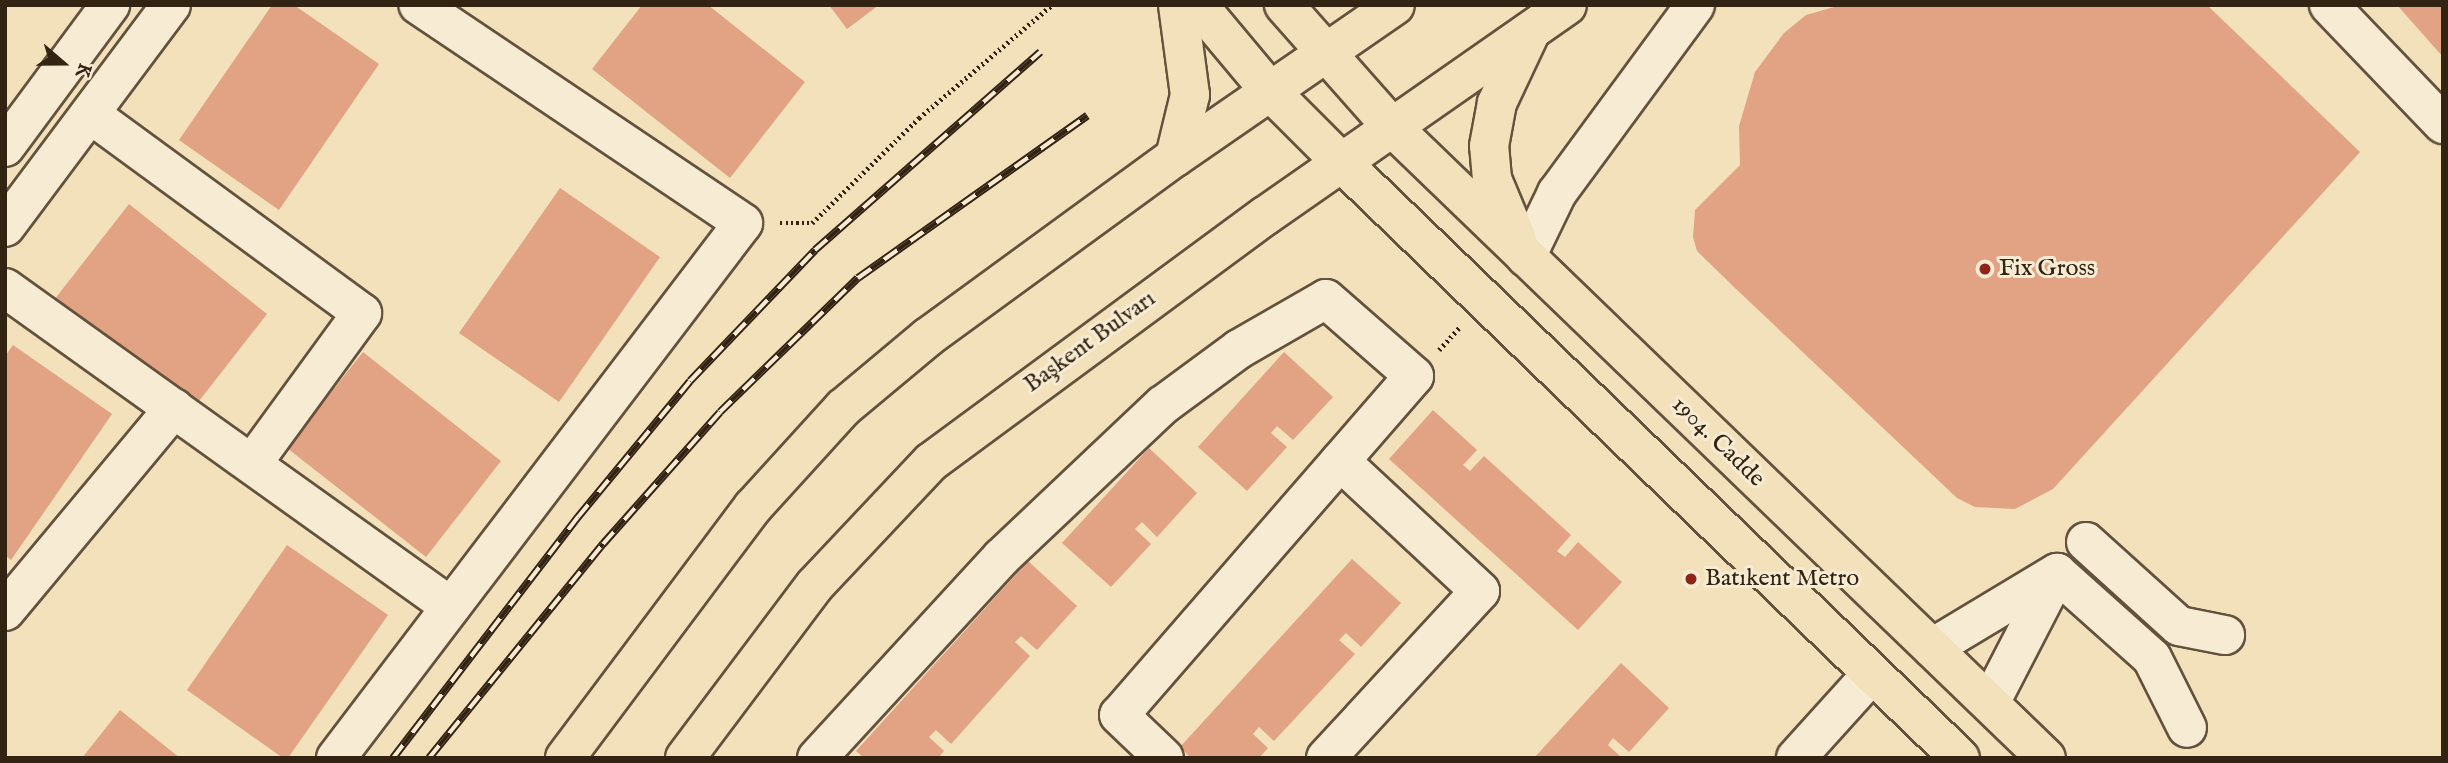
<!DOCTYPE html>
<meta charset="utf-8">
<style>
body{margin:0}
#map{position:relative;width:2448px;height:763px;overflow:hidden;background:#f3e1bc;font-family:"IM FELL English",serif}
div>[style]{position:absolute}
[style*='--x']{left:calc(var(--x)*1px);top:calc(var(--y)*1px);width:calc(var(--w)*1px);rotate:calc(var(--a)*1deg)}
.building>*{inset:0;background:#e2a284}
.path>*{height:4.5px;margin-top:-2.25px;transform-origin:0;background:repeating-linear-gradient(90deg,#332313 0 2px,transparent 0 5.5px)}
.roads{filter:drop-shadow(2px 0 #63523d) drop-shadow(-2px 0 #63523d) drop-shadow(0 2px #63523d) drop-shadow(0 -2px #63523d)}
.minor>*{height:38px;margin:-19px;padding:0 19px;transform-origin:19px;border-radius:19px;background:#f7ecd3}
.major>*{height:38px;margin:-19px;padding:0 19px;transform-origin:19px;border-radius:19px;background:#f3e1bc}
.rail>*{height:8px;margin-top:-4px;transform-origin:0;background:repeating-linear-gradient(90deg,#f7ecd3 0 16px,#332313 0 32px);box-sizing:border-box;border-block:2px solid #332313}
.dots>*{width:19px;height:19px;translate:-50% -50%;box-sizing:border-box;border:4px solid #f7ecd3;border-radius:50%}
span{translate:-50% -50%;white-space:nowrap;text-align:center;line-height:1.15;-webkit-text-stroke:6px #f7ecd3;paint-order:stroke}
.poi-label{font-size:24px;color:#332313}
.left{translate:0 -50%;text-align:left}
.street-label{font-size:24px;color:#332313}
.frame{position:absolute;inset:0;border:7px solid #332313;pointer-events:none}
.north{position:absolute;left:28px;top:28px;width:70px;height:70px;-webkit-text-stroke:5px #f7ecd3;paint-order:stroke;rotate:110deg;font-size:19px;font-weight:700;line-height:28px;text-align:center;color:#332313}
.north::after{content:'';display:block;margin:auto;width:24px;height:32px;background:#332313;clip-path:polygon(50% 0,100% 100%,50% 72%,0 100%)}
</style>
<div id="map">
<div class="building">
<i style="clip-path:polygon(272px 5px,294px 5px,379px 64px,279px 210px,179px 140px)"></i>
<i style="clip-path:polygon(642px 5px,708px 5px,805px 82px,730px 178px,592px 69px)"></i>
<i style="clip-path:polygon(829px 5px,879px 5px,847px 29px)"></i>
<i style="clip-path:polygon(1841px 5px,2207px 5px,2360px 152px,2053px 489px,2015px 509px,1975px 507px,1957px 498px,1735px 288px,1697px 251px,1693px 237px,1695px 210px,1740px 165px,1739px 126px,1755px 72px,1784px 33px,1806px 15px)"></i>
<i style="clip-path:polygon(2397px 5px,2443px 5px,2443px 57px)"></i>
<i style="clip-path:polygon(560px 188px,660px 257px,559px 402px,459px 333px)"></i>
<i style="clip-path:polygon(129px 204px,267px 314px,192px 410px,54px 300px)"></i>
<i style="clip-path:polygon(13px 345px,112px 414px,11px 560px,5px 555px,5px 356px)"></i>
<i style="clip-path:polygon(363px 352px,501px 461px,426px 557px,287px 448px)"></i>
<i style="clip-path:polygon(1284px 352px,1333px 397px,1293px 440px,1277px 426px,1271px 433px,1287px 447px,1247px 491px,1198px 447px)"></i>
<i style="clip-path:polygon(1433px 410px,1477px 450px,1463px 465px,1470px 471px,1484px 456px,1571px 535px,1557px 551px,1565px 557px,1578px 542px,1622px 582px,1578px 630px,1389px 459px)"></i>
<i style="clip-path:polygon(1149px 448px,1197px 493px,1157px 537px,1142px 522px,1135px 529px,1151px 544px,1111px 587px,1062px 543px)"></i>
<i style="clip-path:polygon(287px 545px,388px 615px,288px 758px,283px 758px,187px 690px)"></i>
<i style="clip-path:polygon(1352px 559px,1401px 603px,1361px 647px,1346px 633px,1339px 640px,1355px 654px,1274px 741px,1259px 727px,1253px 734px,1268px 748px,1259px 758px,1191px 758px,1180px 747px)"></i>
<i style="clip-path:polygon(1028px 561px,1077px 606px,1037px 650px,1021px 636px,1015px 642px,1030px 656px,951px 744px,936px 730px,929px 737px,944px 751px,938px 758px,864px 758px,856px 751px)"></i>
<i style="clip-path:polygon(1621px 663px,1669px 708px,1629px 752px,1613px 738px,1608px 745px,1622px 758px,1534px 758px)"></i>
<i style="clip-path:polygon(120px 710px,180px 758px,82px 758px)"></i>
</div>
<div class="path">
<i style="--x:780;--y:223;--w:32;--a:0"></i>
<i style="--x:812;--y:223;--w:150;--a:-44.5"></i>
<i style="--x:919;--y:118;--w:175;--a:-40.4"></i>
<i style="--x:1439;--y:350;--w:30;--a:-48"></i>
</div>
<div class="roads">
<div class="minor">
<i style="--x:2329;--y:5;--w:165;--a:46.2"></i>
<i style="--x:90;--y:114;--w:337;--a:36.2"></i>
<i style="--x:362;--y:313;--w:187;--a:126.1"></i>
<i style="--x:5;--y:147;--w:177;--a:-53.5"></i>
<i style="--x:5;--y:227;--w:277;--a:-53.2"></i>
<i style="--x:1526;--y:257;--w:71;--a:-64.2"></i>
<i style="--x:1557;--y:193;--w:233;--a:-53.7"></i>
<i style="--x:5;--y:288;--w:548;--a:35.57"></i>
<i style="--x:2086;--y:542;--w:125;--a:42.1"></i>
<i style="--x:2179;--y:626;--w:47;--a:11.1"></i>
<i style="--x:2057;--y:573;--w:127;--a:41.8"></i>
<i style="--x:2152;--y:658;--w:78;--a:63.4"></i>
<i style="--x:5;--y:611;--w:264;--a:-50.2"></i>
<i style="--x:1932;--y:648;--w:146;--a:-31"></i>
<i style="--x:1990;--y:703;--w:146;--a:-62.7"></i>
<i style="--x:336;--y:758;--w:672;--a:-52.74"></i>
<i style="--x:743;--y:223;--w:391;--a:-146.1"></i>
<i style="--x:817;--y:758;--w:273;--a:-47.4"></i>
<i style="--x:1002;--y:557;--w:221;--a:-43.4"></i>
<i style="--x:1163;--y:405;--w:94;--a:-36.4"></i>
<i style="--x:1239;--y:349;--w:100;--a:-29.9"></i>
<i style="--x:1326;--y:299;--w:117;--a:41.2"></i>
<i style="--x:1414;--y:376;--w:449;--a:131"></i>
<i style="--x:1119;--y:715;--w:62;--a:43.7"></i>
<i style="--x:1326;--y:758;--w:227;--a:-47.3"></i>
<i style="--x:1480;--y:591;--w:191;--a:-137.1"></i>
<i style="--x:1796;--y:758;--w:113;--a:-47.9"></i>
</div>
<div class="major">
<i style="--x:1198;--y:5;--w:111;--a:50.1"></i>
<i style="--x:1269;--y:90;--w:102;--a:45"></i>
<i style="--x:1341;--y:162;--w:859;--a:43.92"></i>
<i style="--x:1284;--y:5;--w:162;--a:48.5"></i>
<i style="--x:1391;--y:126;--w:910;--a:43.98"></i>
<i style="--x:1175;--y:157;--w:64;--a:-76.4"></i>
<i style="--x:1190;--y:95;--w:91;--a:-97.6"></i>
<i style="--x:1517;--y:239;--w:65;--a:-112.6"></i>
<i style="--x:1492;--y:179;--w:33;--a:-95"></i>
<i style="--x:1489;--y:146;--w:44;--a:-79.5"></i>
<i style="--x:1497;--y:103;--w:77;--a:-64.8"></i>
<i style="--x:565;--y:758;--w:314;--a:-53.2"></i>
<i style="--x:753;--y:507;--w:134;--a:-47.7"></i>
<i style="--x:843;--y:408;--w:111;--a:-39.9"></i>
<i style="--x:928;--y:337;--w:306;--a:-36.1"></i>
<i style="--x:1175;--y:157;--w:267;--a:-34.6"></i>
<i style="--x:685;--y:758;--w:216;--a:-53.1"></i>
<i style="--x:815;--y:585;--w:169;--a:-46.7"></i>
<i style="--x:931;--y:462;--w:415;--a:-36.4"></i>
<i style="--x:1265;--y:216;--w:368;--a:-34.9"></i>
</div>
</div>
<div class="rail">
<i style="--x:393;--y:758;--w:304;--a:-52.5"></i>
<i style="--x:578;--y:517;--w:176;--a:-50.5"></i>
<i style="--x:690;--y:381;--w:181;--a:-46.3"></i>
<i style="--x:815;--y:250;--w:300;--a:-41.3"></i>
<i style="--x:429;--y:758;--w:276;--a:-50.9"></i>
<i style="--x:603;--y:544;--w:176;--a:-48.4"></i>
<i style="--x:720;--y:412;--w:192;--a:-44.2"></i>
<i style="--x:858;--y:278;--w:281;--a:-35.3"></i>
</div>
<div class="dots">
<i style="left:1985px;top:269px;background:#8f2418"></i>
<i style="left:1691px;top:579px;background:#8f2418"></i>
</div>
<div class="poi-label">
<span class="left" style="left:1999px;top:269px">Fix Gross</span>
<span class="left" style="left:1705px;top:579px">Batıkent Metro</span>
</div>
<div class="street-label">
<span style="left:1090px;top:342px;rotate:-36deg">Başkent Bulvarı</span>
<span style="left:1718px;top:442px;rotate:44deg">1904. Cadde</span>
</div>
<div class="frame"></div>
<div class="north">K</div>
</div>
